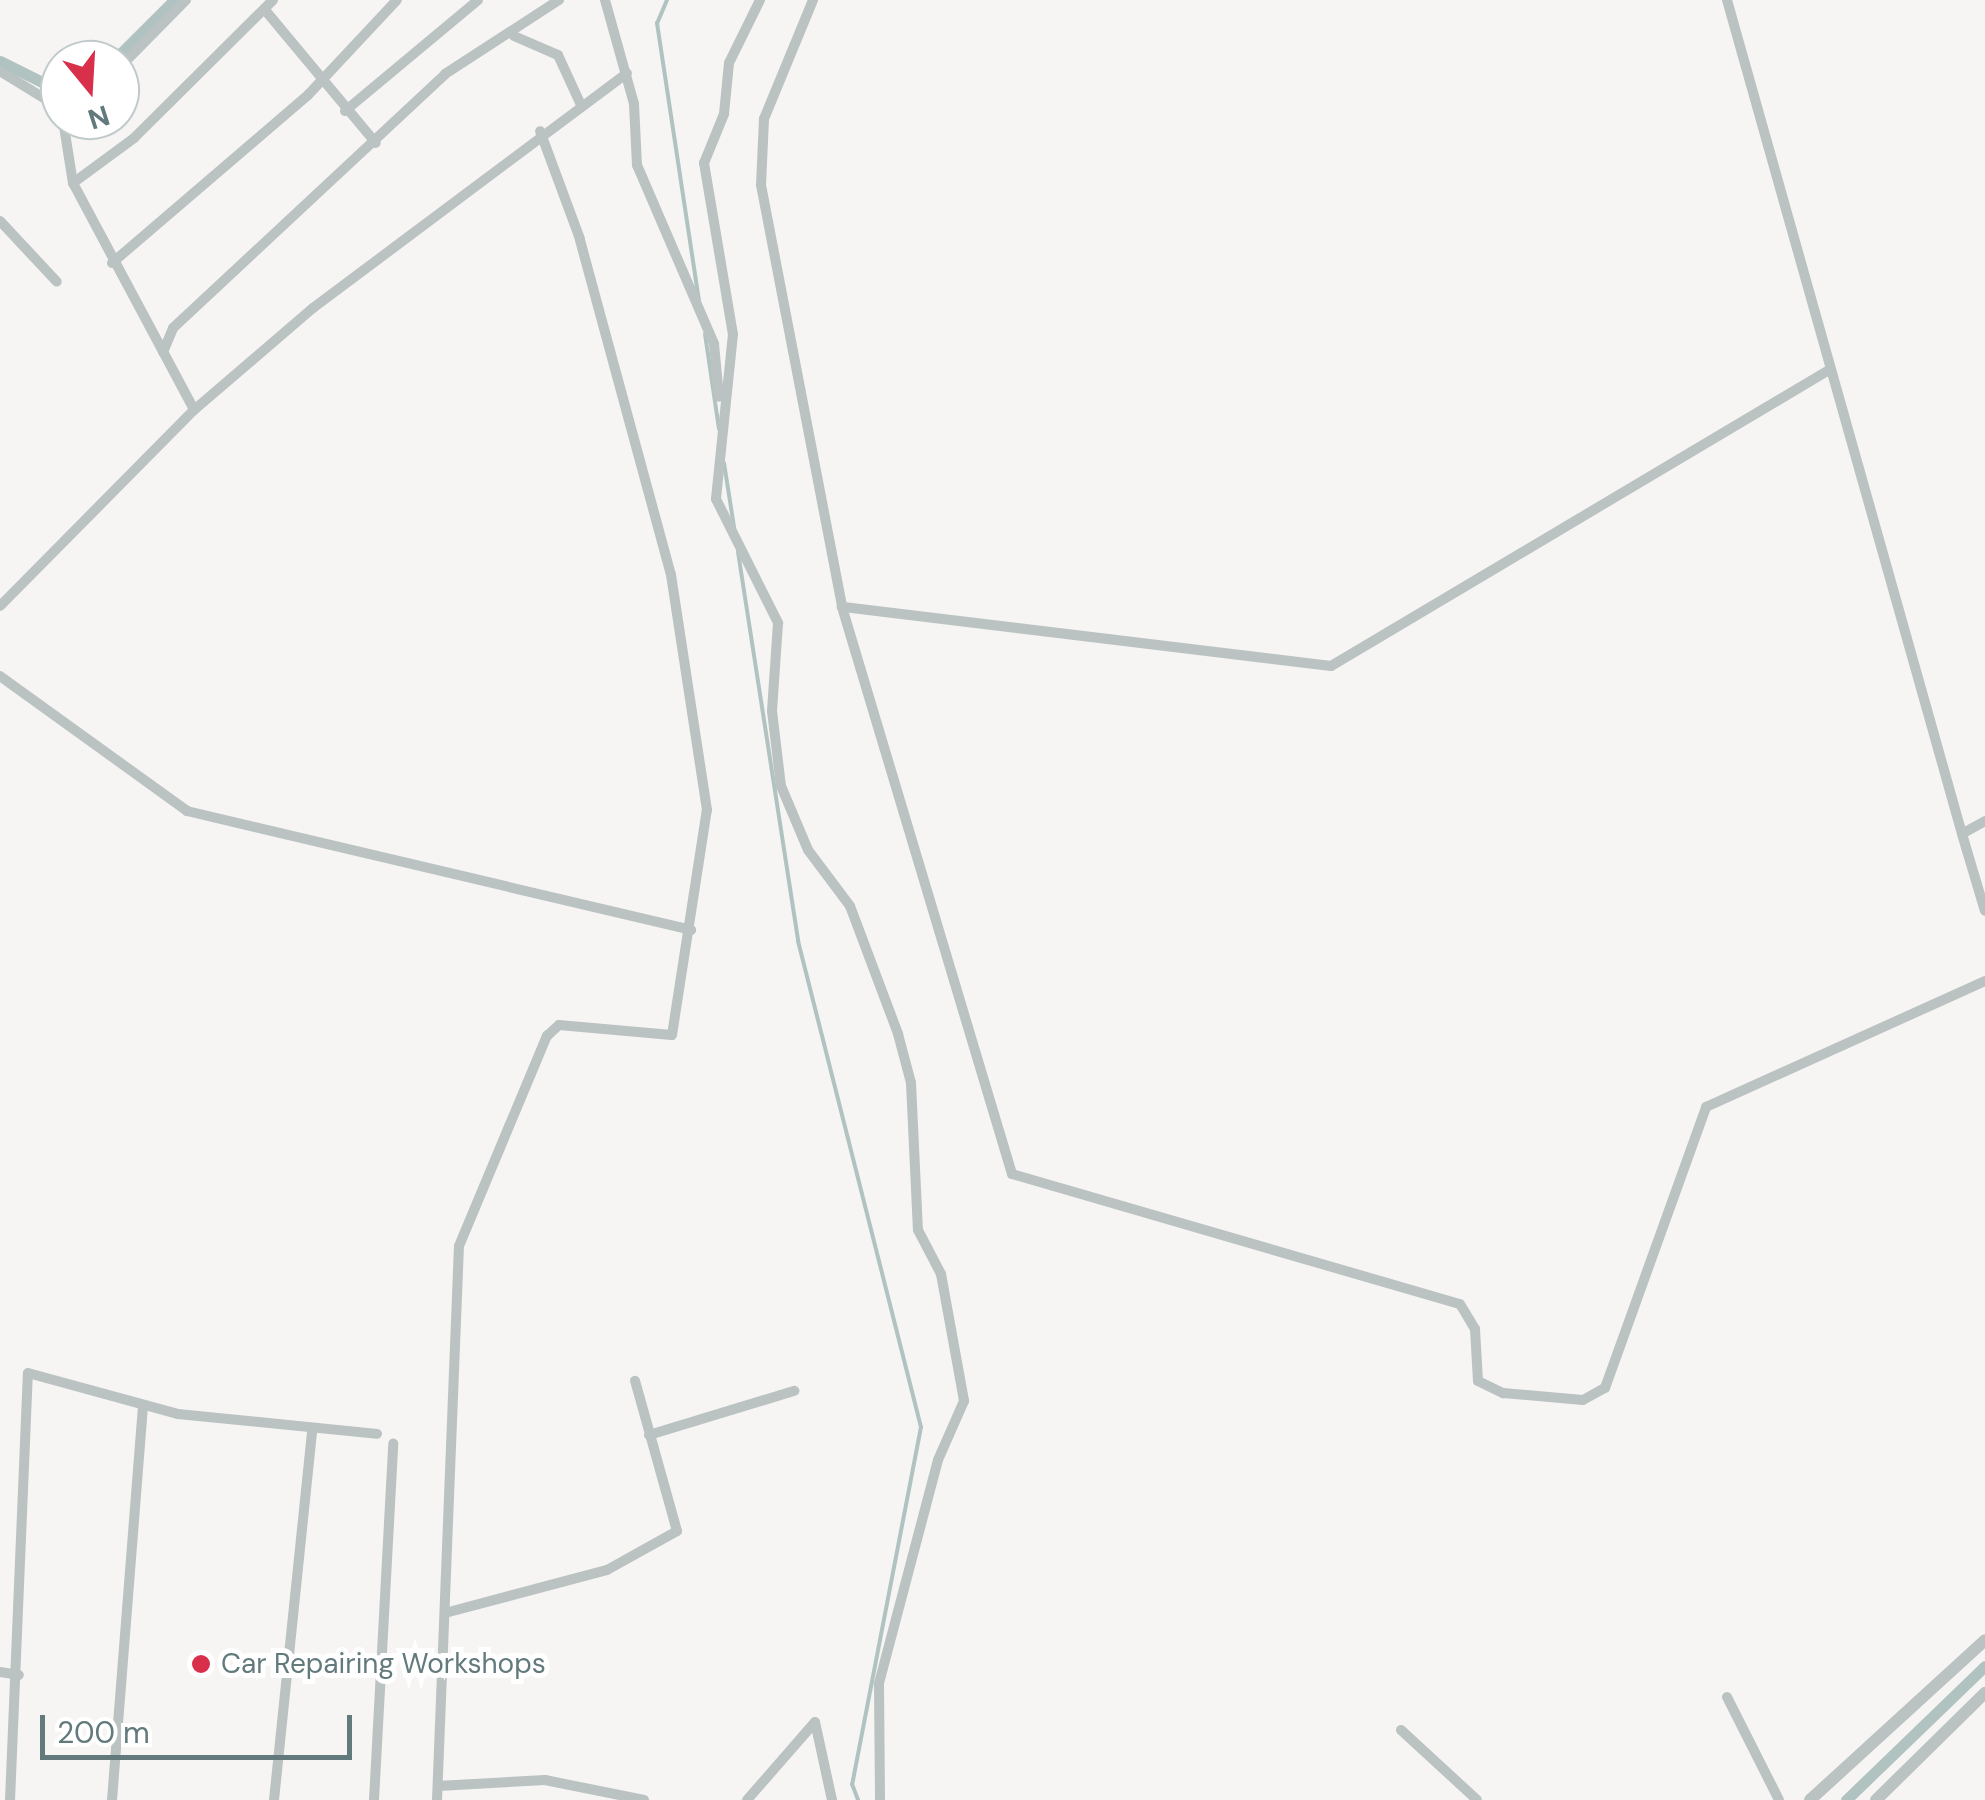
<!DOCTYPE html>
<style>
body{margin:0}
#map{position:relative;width:1985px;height:1800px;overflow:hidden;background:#f6f5f3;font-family:"DM Sans",sans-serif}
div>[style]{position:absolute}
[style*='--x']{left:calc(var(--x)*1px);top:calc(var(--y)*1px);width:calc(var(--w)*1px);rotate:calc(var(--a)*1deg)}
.stream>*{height:4px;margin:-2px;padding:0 2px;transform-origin:2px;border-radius:2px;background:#b1c3c1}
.canal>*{height:11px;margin:-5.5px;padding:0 5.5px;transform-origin:5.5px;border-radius:5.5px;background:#b1c3c1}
.minor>*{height:10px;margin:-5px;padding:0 5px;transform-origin:5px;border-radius:5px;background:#bac2c2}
.tertiary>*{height:12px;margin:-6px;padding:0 6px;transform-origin:6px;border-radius:6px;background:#bac2c2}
.dots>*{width:28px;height:28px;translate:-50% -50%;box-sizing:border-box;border:5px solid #fff;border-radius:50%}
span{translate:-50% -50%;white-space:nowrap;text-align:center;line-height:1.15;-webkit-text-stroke:10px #fff;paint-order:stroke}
.poi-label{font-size:28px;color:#637a7c}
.left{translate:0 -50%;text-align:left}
.north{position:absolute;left:40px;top:40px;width:100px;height:100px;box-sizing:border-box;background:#fff;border:2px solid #c1cacb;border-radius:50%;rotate:162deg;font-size:28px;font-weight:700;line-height:40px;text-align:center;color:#637a7c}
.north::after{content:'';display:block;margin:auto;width:35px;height:45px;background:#d8304b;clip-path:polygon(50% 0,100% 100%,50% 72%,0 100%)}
.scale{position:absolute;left:40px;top:1715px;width:312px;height:45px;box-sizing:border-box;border:5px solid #637a7c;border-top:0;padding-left:12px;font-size:30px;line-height:35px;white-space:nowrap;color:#637a7c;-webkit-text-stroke:8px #fff;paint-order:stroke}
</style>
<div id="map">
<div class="stream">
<i style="--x:667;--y:0;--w:25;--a:113"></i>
<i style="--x:657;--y:23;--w:280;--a:81.4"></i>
<i style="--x:705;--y:334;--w:96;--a:81.6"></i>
<i style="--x:724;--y:463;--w:65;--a:81.1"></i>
<i style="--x:738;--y:552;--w:394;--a:81.2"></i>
<i style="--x:798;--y:941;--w:501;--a:75.8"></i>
<i style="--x:921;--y:1427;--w:364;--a:100.9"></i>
<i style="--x:852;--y:1784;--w:17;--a:69"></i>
</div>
<div class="canal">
<i style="--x:114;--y:60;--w:85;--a:-45"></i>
<i style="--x:0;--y:61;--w:67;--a:26.6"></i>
<i style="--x:1846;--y:1800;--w:193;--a:-44"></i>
</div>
<div class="minor">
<i style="--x:605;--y:0;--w:108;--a:74.4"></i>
<i style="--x:634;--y:104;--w:61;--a:87.2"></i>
<i style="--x:637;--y:165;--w:195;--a:66.7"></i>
<i style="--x:714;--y:344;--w:53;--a:84.6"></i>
<i style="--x:760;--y:0;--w:70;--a:116.2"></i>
<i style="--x:729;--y:63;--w:51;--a:95.6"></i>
<i style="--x:724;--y:114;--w:53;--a:112.2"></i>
<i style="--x:704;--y:163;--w:173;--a:80.4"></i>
<i style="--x:733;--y:334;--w:166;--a:95.9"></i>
<i style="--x:716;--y:499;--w:139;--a:63.4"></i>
<i style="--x:778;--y:623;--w:88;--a:93.9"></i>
<i style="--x:772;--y:711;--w:76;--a:83.2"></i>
<i style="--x:781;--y:786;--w:69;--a:67.1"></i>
<i style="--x:808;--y:850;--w:70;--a:53.1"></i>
<i style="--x:850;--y:906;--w:137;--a:69.4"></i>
<i style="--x:898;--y:1034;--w:51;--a:75.1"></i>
<i style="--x:911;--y:1083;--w:147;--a:87.3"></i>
<i style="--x:918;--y:1230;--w:50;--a:62.4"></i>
<i style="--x:941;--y:1274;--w:129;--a:79.7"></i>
<i style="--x:964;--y:1401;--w:64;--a:113.8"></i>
<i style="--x:938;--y:1460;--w:232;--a:104.8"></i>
<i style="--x:879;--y:1684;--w:116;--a:89.5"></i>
<i style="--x:813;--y:0;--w:129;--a:112.4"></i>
<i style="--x:764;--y:119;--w:66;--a:92.6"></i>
<i style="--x:761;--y:185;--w:430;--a:79.1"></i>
<i style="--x:1727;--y:0;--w:866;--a:74.26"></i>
<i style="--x:265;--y:10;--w:173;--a:50.2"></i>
<i style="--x:514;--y:36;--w:48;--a:23.4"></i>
<i style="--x:558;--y:55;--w:55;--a:65.3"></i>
<i style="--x:120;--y:67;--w:94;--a:-45.4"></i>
<i style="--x:0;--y:71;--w:70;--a:31.7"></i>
<i style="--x:345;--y:111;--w:173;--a:-39.8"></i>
<i style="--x:63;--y:120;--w:64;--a:81"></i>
<i style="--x:73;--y:183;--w:257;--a:61.9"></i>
<i style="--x:73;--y:183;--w:76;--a:-36.4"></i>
<i style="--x:134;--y:138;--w:196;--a:-44.8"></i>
<i style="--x:0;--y:221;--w:83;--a:46.9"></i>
<i style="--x:112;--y:263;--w:258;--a:-40.6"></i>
<i style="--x:308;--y:95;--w:130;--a:-46.9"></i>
<i style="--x:163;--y:352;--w:26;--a:-67"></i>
<i style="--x:173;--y:328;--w:372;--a:-43"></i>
<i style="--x:445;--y:74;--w:136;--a:-33"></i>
<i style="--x:1829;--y:370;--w:579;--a:149.27"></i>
<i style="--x:1331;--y:666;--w:493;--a:-173.1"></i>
<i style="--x:842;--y:607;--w:592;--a:73.31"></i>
<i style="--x:1012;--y:1174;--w:466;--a:16.2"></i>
<i style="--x:1460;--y:1304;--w:29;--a:59"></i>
<i style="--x:1475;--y:1329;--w:52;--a:86.7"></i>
<i style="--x:1478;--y:1381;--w:28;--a:26"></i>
<i style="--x:1503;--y:1393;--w:80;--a:5"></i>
<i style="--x:1583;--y:1400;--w:25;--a:-29"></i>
<i style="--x:1605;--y:1388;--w:299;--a:-70.2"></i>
<i style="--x:1706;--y:1107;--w:306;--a:-24.3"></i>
<i style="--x:0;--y:606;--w:276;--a:-45.3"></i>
<i style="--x:194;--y:410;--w:157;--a:-40.6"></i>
<i style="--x:313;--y:308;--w:392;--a:-36.8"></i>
<i style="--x:0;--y:676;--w:231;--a:35.8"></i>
<i style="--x:187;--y:811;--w:518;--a:13.28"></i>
<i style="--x:1985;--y:821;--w:26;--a:151"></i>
<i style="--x:1962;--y:834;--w:80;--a:73.4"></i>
<i style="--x:649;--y:1435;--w:152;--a:-16.9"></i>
<i style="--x:445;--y:1613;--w:168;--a:-14.9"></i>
<i style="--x:607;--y:1570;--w:80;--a:-29.1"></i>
<i style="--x:677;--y:1531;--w:156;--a:-105.6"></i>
<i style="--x:0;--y:1672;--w:19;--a:9"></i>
<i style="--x:1727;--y:1697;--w:115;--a:63.2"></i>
<i style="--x:1401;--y:1730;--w:103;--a:42.6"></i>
<i style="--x:438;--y:1786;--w:107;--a:-3.2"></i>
<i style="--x:545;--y:1780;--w:101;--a:11.4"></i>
<i style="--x:10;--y:1800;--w:427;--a:-87.6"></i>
<i style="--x:28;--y:1373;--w:156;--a:15.3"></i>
<i style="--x:178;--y:1414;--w:200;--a:5.7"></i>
<i style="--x:112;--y:1800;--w:395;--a:-85.5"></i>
<i style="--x:274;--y:1800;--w:371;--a:-84.1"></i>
<i style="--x:374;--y:1800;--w:357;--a:-86.9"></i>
<i style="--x:437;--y:1800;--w:554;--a:-87.73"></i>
<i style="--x:459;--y:1246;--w:228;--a:-67.3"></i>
<i style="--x:547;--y:1036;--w:16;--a:-43"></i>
<i style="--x:559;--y:1025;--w:113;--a:5.1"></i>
<i style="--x:672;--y:1035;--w:228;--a:-81.2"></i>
<i style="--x:707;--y:810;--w:238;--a:-98.7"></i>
<i style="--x:671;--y:575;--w:348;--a:-105.2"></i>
<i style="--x:580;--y:239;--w:115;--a:-110.3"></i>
<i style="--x:747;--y:1800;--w:103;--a:-48.9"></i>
<i style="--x:815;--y:1722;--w:80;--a:77.7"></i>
</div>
<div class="tertiary">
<i style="--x:1810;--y:1800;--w:237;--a:-42.4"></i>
<i style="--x:1876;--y:1800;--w:153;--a:-44.5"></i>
</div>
<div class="dots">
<i style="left:201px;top:1664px;background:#d8304b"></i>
</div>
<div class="poi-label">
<span class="left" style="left:221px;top:1664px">Car Repairing Workshops</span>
</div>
<div class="north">N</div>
<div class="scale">200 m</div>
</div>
